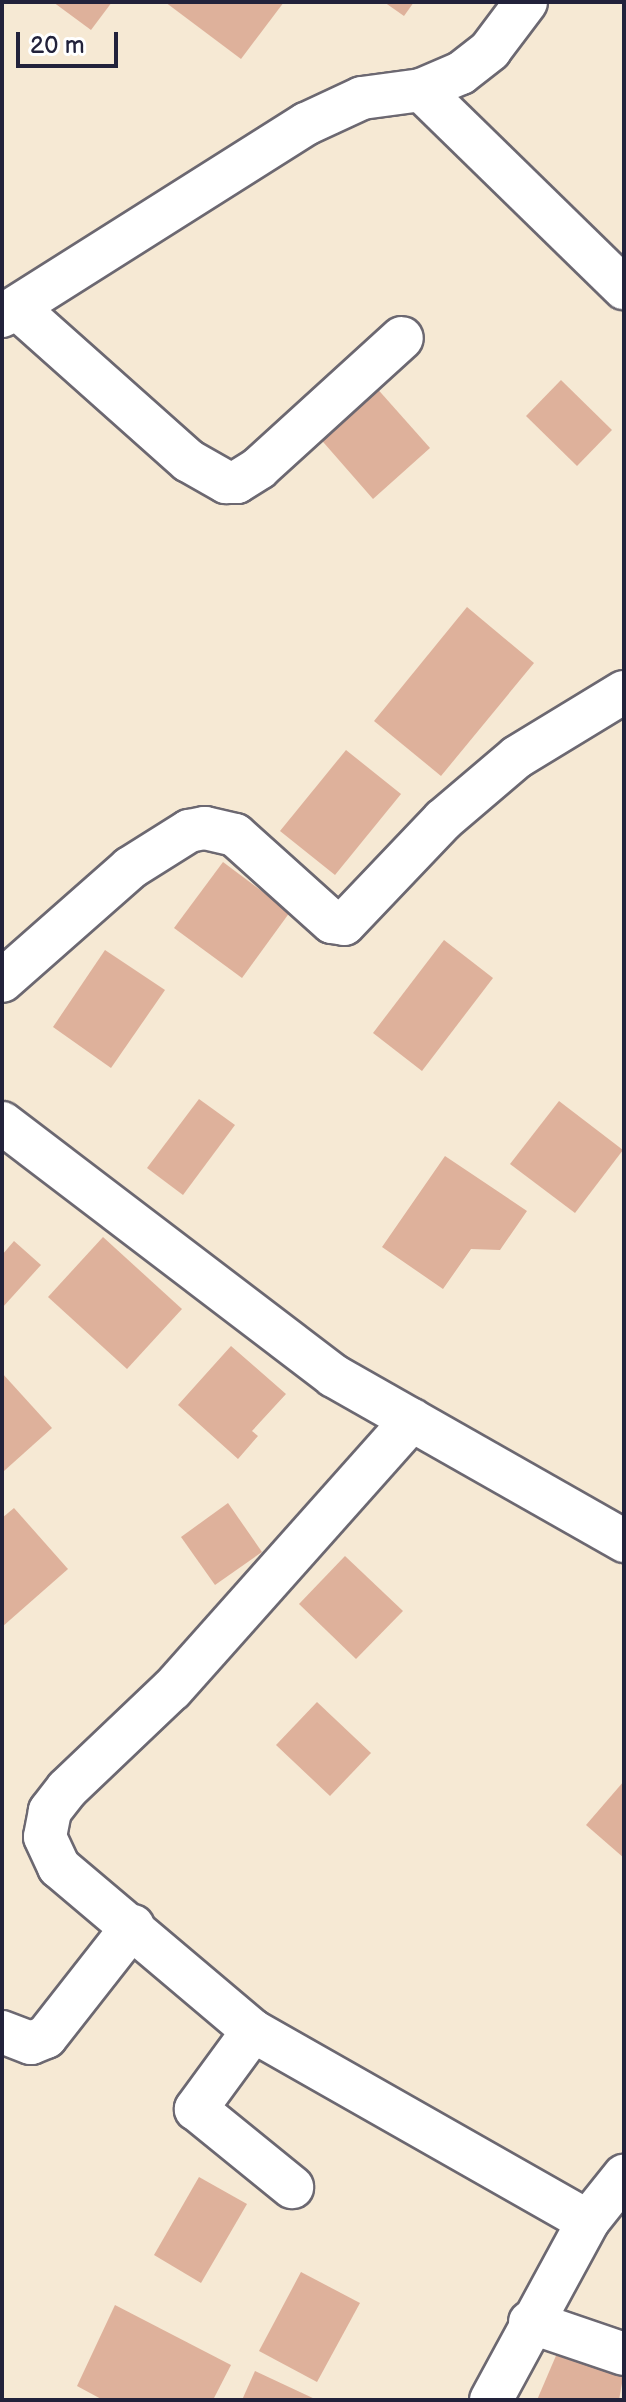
<!DOCTYPE html>
<style>
body{margin:0}
#map{position:relative;width:626px;height:2402px;overflow:hidden;background:#f6e9d4;font-family:"Balsamiq Sans",sans-serif}
div>[style]{position:absolute}
[style*='--x']{left:calc(var(--x)*1px);top:calc(var(--y)*1px);width:calc(var(--w)*1px);rotate:calc(var(--a)*1deg)}
.building>*{inset:0;background:#deb19b}
.roads{filter:drop-shadow(2px 0 #6c6871) drop-shadow(-2px 0 #6c6871) drop-shadow(0 2px #6c6871) drop-shadow(0 -2px #6c6871)}
.minor>*{height:42px;margin:-21px;padding:0 21px;transform-origin:21px;border-radius:21px;background:#fff}
span{translate:-50% -50%;white-space:nowrap;text-align:center;line-height:1.15;-webkit-text-stroke:6px #fff;paint-order:stroke}
.frame{position:absolute;inset:0;border:4px solid #22223b;pointer-events:none}
.scale{position:absolute;left:16px;top:32px;width:102px;height:36px;box-sizing:border-box;border:4px solid #22223b;border-top:0;padding-left:10px;font-size:24px;line-height:28px;white-space:nowrap;color:#22223b;-webkit-text-stroke:6px #fff;paint-order:stroke}
</style>
<div id="map">
<div class="building">
<i style="clip-path:polygon(53px 2px,112px 2px,91px 30px)"></i>
<i style="clip-path:polygon(165px 2px,284px 2px,241px 59px)"></i>
<i style="clip-path:polygon(384px 2px,414px 2px,404px 16px)"></i>
<i style="clip-path:polygon(561px 380px,612px 430px,577px 466px,526px 416px)"></i>
<i style="clip-path:polygon(374px 385px,430px 448px,373px 499px,317px 435px)"></i>
<i style="clip-path:polygon(467px 607px,534px 663px,441px 776px,374px 721px)"></i>
<i style="clip-path:polygon(346px 750px,401px 794px,335px 875px,280px 831px)"></i>
<i style="clip-path:polygon(223px 862px,290px 912px,242px 978px,174px 928px)"></i>
<i style="clip-path:polygon(444px 940px,493px 978px,422px 1071px,373px 1033px)"></i>
<i style="clip-path:polygon(105px 950px,165px 990px,111px 1068px,53px 1027px)"></i>
<i style="clip-path:polygon(199px 1099px,235px 1125px,183px 1195px,147px 1168px)"></i>
<i style="clip-path:polygon(559px 1101px,623px 1150px,575px 1213px,510px 1164px)"></i>
<i style="clip-path:polygon(445px 1156px,527px 1211px,500px 1250px,471px 1249px,443px 1289px,382px 1247px)"></i>
<i style="clip-path:polygon(103px 1237px,182px 1309px,127px 1369px,48px 1297px)"></i>
<i style="clip-path:polygon(14px 1241px,41px 1265px,2px 1308px,2px 1255px)"></i>
<i style="clip-path:polygon(231px 1346px,286px 1394px,252px 1431px,258px 1436px,238px 1459px,178px 1405px)"></i>
<i style="clip-path:polygon(2px 1373px,52px 1428px,4px 1471px,2px 1469px)"></i>
<i style="clip-path:polygon(228px 1503px,262px 1552px,215px 1585px,181px 1537px)"></i>
<i style="clip-path:polygon(14px 1508px,68px 1569px,2px 1627px,2px 1518px)"></i>
<i style="clip-path:polygon(345px 1556px,403px 1611px,356px 1659px,299px 1604px)"></i>
<i style="clip-path:polygon(317px 1702px,371px 1753px,330px 1796px,276px 1745px)"></i>
<i style="clip-path:polygon(624px 1781px,624px 1858px,586px 1825px)"></i>
<i style="clip-path:polygon(199px 2177px,247px 2204px,201px 2283px,154px 2255px)"></i>
<i style="clip-path:polygon(301px 2272px,360px 2303px,317px 2382px,259px 2351px)"></i>
<i style="clip-path:polygon(115px 2305px,231px 2365px,213px 2400px,103px 2400px,77px 2386px)"></i>
<i style="clip-path:polygon(561px 2344px,624px 2372px,619px 2400px,537px 2400px)"></i>
<i style="clip-path:polygon(255px 2371px,317px 2400px,242px 2400px)"></i>
</div>
<div class="roads">
<div class="minor">
<i style="--x:421;--y:90;--w:284;--a:44.3"></i>
<i style="--x:17;--y:308;--w:230;--a:41.7"></i>
<i style="--x:189;--y:461;--w:43;--a:29.6"></i>
<i style="--x:226;--y:482;--w:11;--a:0"></i>
<i style="--x:237;--y:482;--w:26;--a:-32"></i>
<i style="--x:259;--y:468;--w:193;--a:-42.3"></i>
<i style="--x:2;--y:316;--w:360;--a:-32.3"></i>
<i style="--x:306;--y:124;--w:62;--a:-24.9"></i>
<i style="--x:362;--y:98;--w:60;--a:-7.7"></i>
<i style="--x:421;--y:90;--w:43;--a:-23"></i>
<i style="--x:461;--y:73;--w:37;--a:-38"></i>
<i style="--x:490;--y:50;--w:60;--a:-53.1"></i>
<i style="--x:2;--y:981;--w:171;--a:-41.4"></i>
<i style="--x:130;--y:868;--w:70;--a:-32.1"></i>
<i style="--x:189;--y:831;--w:16;--a:-11"></i>
<i style="--x:205;--y:828;--w:31;--a:13"></i>
<i style="--x:235;--y:835;--w:130;--a:41.9"></i>
<i style="--x:332;--y:922;--w:12;--a:9"></i>
<i style="--x:344;--y:924;--w:144;--a:-46.4"></i>
<i style="--x:443;--y:820;--w:97;--a:-40.4"></i>
<i style="--x:517;--y:757;--w:125;--a:-31.3"></i>
<i style="--x:2;--y:1123;--w:417;--a:37.3"></i>
<i style="--x:334;--y:1376;--w:334;--a:29.6"></i>
<i style="--x:412;--y:1420;--w:361;--a:131.7"></i>
<i style="--x:172;--y:1689;--w:145;--a:136.4"></i>
<i style="--x:67;--y:1789;--w:28;--a:128"></i>
<i style="--x:50;--y:1811;--w:26;--a:101"></i>
<i style="--x:45;--y:1837;--w:33;--a:65"></i>
<i style="--x:59;--y:1867;--w:254;--a:40.2"></i>
<i style="--x:253;--y:2031;--w:385;--a:29.6"></i>
<i style="--x:253;--y:2031;--w:97;--a:126.2"></i>
<i style="--x:196;--y:2109;--w:124;--a:39.1"></i>
<i style="--x:2;--y:2032;--w:31;--a:21"></i>
<i style="--x:31;--y:2043;--w:16;--a:-22"></i>
<i style="--x:46;--y:2037;--w:141;--a:-51.9"></i>
<i style="--x:530;--y:2322;--w:99;--a:18.8"></i>
<i style="--x:491;--y:2400;--w:204;--a:-61.5"></i>
<i style="--x:588;--y:2221;--w:58;--a:-51.3"></i>
</div>
</div>
<div class="frame"></div>
<div class="scale">20 m</div>
</div>
